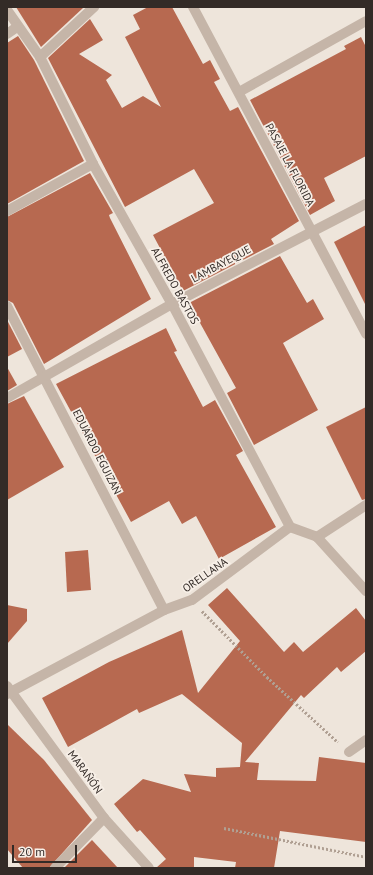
<!DOCTYPE html>
<meta charset="utf-8">
<style>
body{margin:0}
#map{position:relative;width:373px;height:875px;overflow:hidden;background:#eee5db;font-family:"PT Sans",sans-serif}
div>[style]{position:absolute}
[style*='--x']{left:calc(var(--x)*1px);top:calc(var(--y)*1px);width:calc(var(--w)*1px);rotate:calc(var(--a)*1deg)}
.building>*{inset:0;background:#b76950}
.path>*{height:2.5px;margin-top:-1.25px;transform-origin:0;background:repeating-linear-gradient(90deg,#b0a093 0 2px,transparent 0 4px)}
.minor>*{height:10px;margin:-5px;padding:0 5px;transform-origin:5px;border-radius:5px;background:#c5b5a8}
span{translate:-50% -50%;white-space:nowrap;text-align:center;line-height:1.15;-webkit-text-stroke:3.5px #f7efe7;paint-order:stroke}
.street-label{font-size:11px;color:#332b27}
.frame{position:absolute;inset:0;border:8px solid #332b27;pointer-events:none}
.scale{position:absolute;left:12px;top:845px;width:65px;height:18px;box-sizing:border-box;border:2px solid #332b27;border-top:0;padding-left:5px;font-size:12px;line-height:14px;white-space:nowrap;color:#332b27;-webkit-text-stroke:3px #f7efe7;paint-order:stroke}
</style>
<div id="map">
<div class="building">
<i style="clip-path:polygon(16px 7px,83px 7px,83px 8px,41px 47px)"></i>
<i style="clip-path:polygon(148px 7px,172px 7px,203px 64px,210px 60px,220px 79px,214px 82px,230px 111px,238px 107px,299px 221px,271px 239px,274px 244px,183px 291px,153px 235px,214px 203px,194px 169px,125px 207px,48px 58px,90px 19px,103px 40px,79px 54px,112px 75px,106px 80px,122px 108px,143px 96px,161px 107px,125px 37px,140px 29px,133px 15px)"></i>
<i style="clip-path:polygon(18px 36px,34px 60px,84px 161px,7px 204px,7px 43px)"></i>
<i style="clip-path:polygon(361px 37px,366px 47px,366px 156px,324px 178px,335px 201px,310px 215px,250px 100px,346px 49px,344px 46px)"></i>
<i style="clip-path:polygon(90px 173px,113px 213px,109px 215px,110px 218px,151px 299px,44px 364px,13px 303px,7px 300px,7px 217px)"></i>
<i style="clip-path:polygon(366px 225px,366px 306px,334px 242px)"></i>
<i style="clip-path:polygon(280px 256px,307px 303px,313px 299px,324px 319px,283px 343px,318px 410px,254px 445px,227px 393px,236px 388px,189px 303px)"></i>
<i style="clip-path:polygon(7px 320px,22px 349px,7px 357px)"></i>
<i style="clip-path:polygon(166px 328px,177px 351px,174px 352px,203px 407px,215px 400px,243px 451px,236px 455px,276px 527px,219px 559px,196px 516px,182px 524px,169px 501px,131px 522px,56px 384px)"></i>
<i style="clip-path:polygon(7px 367px,17px 385px,7px 391px)"></i>
<i style="clip-path:polygon(24px 396px,64px 467px,7px 500px,7px 404px)"></i>
<i style="clip-path:polygon(366px 407px,366px 499px,362px 500px,326px 427px)"></i>
<i style="clip-path:polygon(88px 550px,91px 590px,67px 592px,65px 552px)"></i>
<i style="clip-path:polygon(227px 588px,284px 652px,294px 642px,303px 652px,356px 608px,366px 621px,366px 651px,341px 672px,337px 667px,304px 698px,301px 695px,245px 762px,259px 763px,257px 780px,316px 781px,319px 757px,366px 763px,366px 842px,280px 831px,274px 868px,235px 868px,236px 862px,194px 857px,194px 868px,156px 868px,166px 859px,140px 830px,137px 832px,114px 804px,143px 779px,191px 792px,184px 774px,216px 777px,216px 768px,240px 767px,242px 743px,182px 694px,139px 713px,137px 709px,68px 747px,42px 698px,109px 662px,182px 630px,198px 693px,240px 641px,208px 605px)"></i>
<i style="clip-path:polygon(7px 605px,27px 609px,27px 621px,7px 644px)"></i>
<i style="clip-path:polygon(7px 724px,44px 760px,92px 820px,49px 868px,23px 868px,7px 849px)"></i>
<i style="clip-path:polygon(92px 840px,118px 868px,64px 868px)"></i>
</div>
<div class="path">
<i style="--x:202;--y:611;--w:93;--a:45.4"></i>
<i style="--x:267;--y:677;--w:96;--a:42.5"></i>
<i style="--x:224;--y:828;--w:145;--a:11.5"></i>
</div>
<div class="minor">
<i style="--x:193;--y:7;--w:370;--a:62.1"></i>
<i style="--x:7;--y:10;--w:57;--a:54.9"></i>
<i style="--x:40;--y:57;--w:119;--a:63.6"></i>
<i style="--x:93;--y:164;--w:161;--a:60.6"></i>
<i style="--x:172;--y:304;--w:252;--a:62.1"></i>
<i style="--x:7;--y:34;--w:12;--a:-35"></i>
<i style="--x:40;--y:57;--w:74;--a:-42.8"></i>
<i style="--x:239;--y:92;--w:145;--a:-29.2"></i>
<i style="--x:7;--y:211;--w:98;--a:-28.7"></i>
<i style="--x:7;--y:306;--w:342;--a:62.7"></i>
<i style="--x:7;--y:398;--w:190;--a:-29.7"></i>
<i style="--x:172;--y:304;--w:218;--a:-27.3"></i>
<i style="--x:317;--y:537;--w:59;--a:-33.1"></i>
<i style="--x:7;--y:686;--w:164;--a:53.7"></i>
<i style="--x:104;--y:818;--w:67;--a:48"></i>
<i style="--x:7;--y:694;--w:178;--a:-28.1"></i>
<i style="--x:164;--y:610;--w:30;--a:-20"></i>
<i style="--x:192;--y:600;--w:122;--a:-36.7"></i>
<i style="--x:290;--y:527;--w:29;--a:20"></i>
<i style="--x:317;--y:537;--w:73;--a:47.8"></i>
<i style="--x:349;--y:752;--w:21;--a:-35"></i>
<i style="--x:55;--y:868;--w:70;--a:-45.6"></i>
</div>
<div class="street-label">
<span style="left:290px;top:165px;rotate:62deg">PASAJE LA FLORIDA</span>
<span style="left:221px;top:264px;rotate:-28deg">LAMBAYEQUE</span>
<span style="left:175px;top:286px;rotate:61deg">ALFREDO BASTOS</span>
<span style="left:97px;top:452px;rotate:63deg">EDUARDO EGUIZAN</span>
<span style="left:205px;top:575px;rotate:-35deg">ORELLANA</span>
<span style="left:85px;top:772px;rotate:54deg">MARAÑÓN</span>
</div>
<div class="frame"></div>
<div class="scale">20 m</div>
</div>
